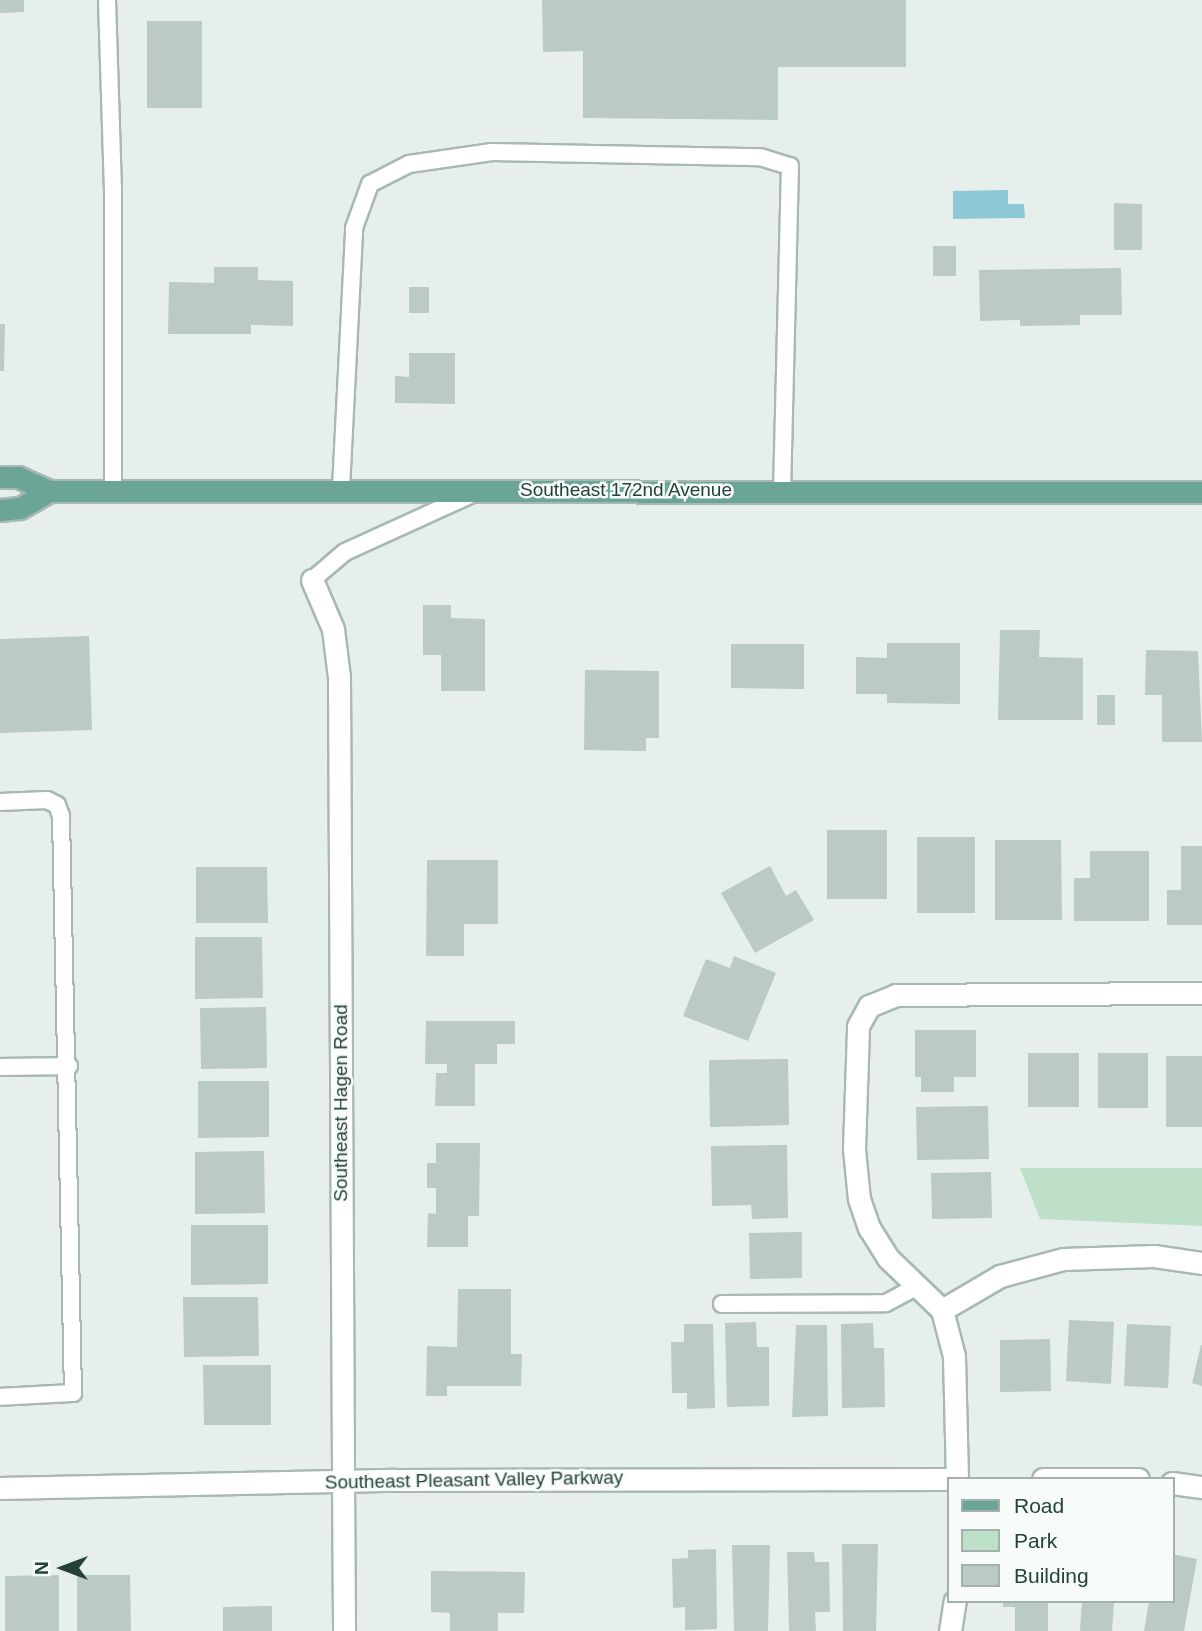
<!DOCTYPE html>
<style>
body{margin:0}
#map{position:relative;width:1202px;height:1631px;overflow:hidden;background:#e6efeb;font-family:Arial,sans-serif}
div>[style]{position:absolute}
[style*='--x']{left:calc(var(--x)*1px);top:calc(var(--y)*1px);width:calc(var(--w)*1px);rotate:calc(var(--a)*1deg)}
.green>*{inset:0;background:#bfe0c8}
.water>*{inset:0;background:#8dc9d5}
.building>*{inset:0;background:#bbcac4}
.roads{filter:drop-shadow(2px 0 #a8b8b2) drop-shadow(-2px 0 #a8b8b2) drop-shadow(0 2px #a8b8b2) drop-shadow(0 -2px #a8b8b2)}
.service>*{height:16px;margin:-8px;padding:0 8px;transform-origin:8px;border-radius:8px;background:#fff}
.minor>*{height:21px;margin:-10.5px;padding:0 10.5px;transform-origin:10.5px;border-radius:10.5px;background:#fff}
.tertiary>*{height:21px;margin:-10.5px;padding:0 10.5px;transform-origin:10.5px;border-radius:10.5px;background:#fff}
.primary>*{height:21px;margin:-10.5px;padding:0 10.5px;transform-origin:10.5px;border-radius:10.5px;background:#6aa597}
span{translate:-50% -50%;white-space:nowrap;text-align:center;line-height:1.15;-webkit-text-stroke:5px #f7fbf9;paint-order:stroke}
.street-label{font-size:19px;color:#24423a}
.legend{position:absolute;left:947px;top:1477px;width:228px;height:126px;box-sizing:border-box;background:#f7fbf9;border:2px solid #a3b1ad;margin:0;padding:9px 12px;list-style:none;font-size:21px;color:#24423a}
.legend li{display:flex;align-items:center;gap:14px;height:35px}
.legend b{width:35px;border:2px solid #a3b1ad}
.north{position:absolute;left:28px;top:1533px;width:70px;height:70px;-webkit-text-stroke:5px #f7fbf9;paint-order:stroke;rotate:270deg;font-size:19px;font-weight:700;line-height:28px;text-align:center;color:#24423a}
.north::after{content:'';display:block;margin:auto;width:24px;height:32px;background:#24423a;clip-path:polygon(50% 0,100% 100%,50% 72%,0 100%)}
</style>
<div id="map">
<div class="green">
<i style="clip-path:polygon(1020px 1168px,1202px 1168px,1202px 1226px,1040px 1219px)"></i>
</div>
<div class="water">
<i style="clip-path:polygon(1008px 190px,1008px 204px,1024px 204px,1025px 218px,953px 219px,953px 191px)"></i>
</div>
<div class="building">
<i style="clip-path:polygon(0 0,24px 0,24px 12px,0 13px)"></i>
<i style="clip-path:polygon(542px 0,906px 0,906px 67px,778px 67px,778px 120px,583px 118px,583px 51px,543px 52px)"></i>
<i style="clip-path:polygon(147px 21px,202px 21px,202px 108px,147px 108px)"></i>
<i style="clip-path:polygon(1114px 203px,1142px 204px,1142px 250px,1114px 250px)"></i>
<i style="clip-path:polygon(933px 246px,956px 246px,956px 276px,933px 276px)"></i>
<i style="clip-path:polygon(214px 267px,258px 267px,258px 280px,293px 281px,293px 326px,251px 325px,251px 334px,168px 334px,169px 282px,214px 283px)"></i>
<i style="clip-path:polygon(1121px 268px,1122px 315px,1080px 315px,1080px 325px,1020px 326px,1020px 320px,980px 321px,979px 270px)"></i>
<i style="clip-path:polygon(409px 287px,429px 287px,429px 313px,409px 313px)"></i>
<i style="clip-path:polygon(0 324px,5px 324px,4px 371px,0 371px)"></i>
<i style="clip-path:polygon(409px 353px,455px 353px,455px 404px,395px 403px,395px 376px,409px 377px)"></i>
<i style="clip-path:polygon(423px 605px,451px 605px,451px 618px,485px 619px,485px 691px,441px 691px,441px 655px,423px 655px)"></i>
<i style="clip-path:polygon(1000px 630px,1040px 630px,1039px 657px,1083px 658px,1083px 720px,998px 720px)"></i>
<i style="clip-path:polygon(89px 636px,92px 730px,0 733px,0 639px)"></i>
<i style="clip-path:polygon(887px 643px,960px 643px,960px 704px,887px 703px,887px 694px,856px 694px,856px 657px,887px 658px)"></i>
<i style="clip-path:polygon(731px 644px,804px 644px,804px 689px,731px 688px)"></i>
<i style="clip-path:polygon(1146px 650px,1198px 651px,1202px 742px,1162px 742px,1162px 695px,1145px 695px)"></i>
<i style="clip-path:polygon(585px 670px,659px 671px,659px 738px,646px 738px,646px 751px,584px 750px)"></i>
<i style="clip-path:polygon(1097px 695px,1115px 695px,1115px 725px,1097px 725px)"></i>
<i style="clip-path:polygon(827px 830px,887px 830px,887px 899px,827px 899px)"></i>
<i style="clip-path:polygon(917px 837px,975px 837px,975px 913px,917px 913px)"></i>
<i style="clip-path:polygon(995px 840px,1061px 840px,1062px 920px,995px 920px)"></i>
<i style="clip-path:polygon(1181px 846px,1202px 846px,1202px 925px,1167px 925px,1167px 890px,1181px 890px)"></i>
<i style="clip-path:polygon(1090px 851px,1149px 851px,1149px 921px,1074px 921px,1074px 878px,1090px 878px)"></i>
<i style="clip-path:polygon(427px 860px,498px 860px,498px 924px,464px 924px,464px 956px,426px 956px)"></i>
<i style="clip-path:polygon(770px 866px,786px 896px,796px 890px,814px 920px,755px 953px,721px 893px)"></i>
<i style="clip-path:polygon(196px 867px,267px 867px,268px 923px,196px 923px)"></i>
<i style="clip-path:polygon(195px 937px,262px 937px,263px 998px,195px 999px)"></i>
<i style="clip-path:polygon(734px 956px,776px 973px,748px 1041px,683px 1016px,706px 959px,730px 968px)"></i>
<i style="clip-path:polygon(266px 1007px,267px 1068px,201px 1069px,200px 1008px)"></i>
<i style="clip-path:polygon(426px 1021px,515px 1021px,515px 1044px,497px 1044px,497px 1064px,475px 1064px,475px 1106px,435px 1106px,436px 1073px,447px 1073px,447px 1064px,425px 1064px)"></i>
<i style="clip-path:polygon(915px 1030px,976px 1030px,976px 1077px,954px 1077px,954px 1092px,921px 1092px,921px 1077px,915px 1077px)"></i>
<i style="clip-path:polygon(1028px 1053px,1079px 1053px,1079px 1107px,1028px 1107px)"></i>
<i style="clip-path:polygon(1098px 1053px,1148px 1053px,1148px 1108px,1098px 1108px)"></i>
<i style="clip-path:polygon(1166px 1056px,1202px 1056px,1202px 1127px,1166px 1127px)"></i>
<i style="clip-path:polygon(788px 1059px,789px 1125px,710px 1127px,709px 1060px)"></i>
<i style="clip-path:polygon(198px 1081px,269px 1081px,269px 1137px,198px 1138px)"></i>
<i style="clip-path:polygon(988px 1106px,989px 1159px,917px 1160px,916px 1107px)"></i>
<i style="clip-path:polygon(436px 1143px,480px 1143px,479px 1216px,468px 1216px,468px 1247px,427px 1247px,428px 1213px,436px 1214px,436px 1188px,427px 1188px,427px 1163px,436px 1163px)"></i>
<i style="clip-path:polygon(787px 1145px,788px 1218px,752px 1219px,751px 1205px,712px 1206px,711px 1146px)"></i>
<i style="clip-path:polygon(264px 1151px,265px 1213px,195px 1214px,195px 1152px)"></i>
<i style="clip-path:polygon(991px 1172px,992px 1218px,932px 1219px,931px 1173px)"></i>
<i style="clip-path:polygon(191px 1225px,268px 1225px,268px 1284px,191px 1285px)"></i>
<i style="clip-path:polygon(802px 1232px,802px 1278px,750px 1279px,749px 1233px)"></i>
<i style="clip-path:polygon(458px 1289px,511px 1289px,511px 1354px,522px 1354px,521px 1386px,447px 1386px,447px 1396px,426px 1396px,427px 1346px,457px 1347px)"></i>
<i style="clip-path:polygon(183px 1297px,258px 1297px,259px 1356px,184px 1357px)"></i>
<i style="clip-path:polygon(1069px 1320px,1114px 1322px,1111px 1384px,1066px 1381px)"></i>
<i style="clip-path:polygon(756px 1322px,757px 1347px,769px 1347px,769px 1406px,727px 1407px,725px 1323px)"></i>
<i style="clip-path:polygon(873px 1323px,874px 1348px,884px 1348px,885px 1407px,842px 1408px,841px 1324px)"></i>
<i style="clip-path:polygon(684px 1324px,713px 1324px,715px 1408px,687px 1409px,687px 1393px,672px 1393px,671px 1342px,684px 1342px)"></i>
<i style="clip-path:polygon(1127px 1324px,1171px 1326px,1168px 1388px,1124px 1386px)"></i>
<i style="clip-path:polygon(796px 1325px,827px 1325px,828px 1416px,792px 1417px)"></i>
<i style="clip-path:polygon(1050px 1339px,1051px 1391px,1000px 1392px,1000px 1340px)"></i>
<i style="clip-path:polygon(1201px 1345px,1202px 1345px,1202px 1386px,1192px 1383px)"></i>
<i style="clip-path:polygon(203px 1365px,271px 1365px,271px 1425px,204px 1425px)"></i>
<i style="clip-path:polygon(842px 1544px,878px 1544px,876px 1631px,843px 1631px)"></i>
<i style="clip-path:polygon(732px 1545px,770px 1545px,768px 1631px,734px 1631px)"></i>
<i style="clip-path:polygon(716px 1549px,717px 1629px,685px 1630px,685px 1607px,673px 1608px,672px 1559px,688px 1558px,688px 1550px)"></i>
<i style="clip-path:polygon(787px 1552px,814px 1552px,815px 1562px,829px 1562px,830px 1612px,815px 1612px,816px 1631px,789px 1631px)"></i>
<i style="clip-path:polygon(1172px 1554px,1197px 1559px,1184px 1631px,1144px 1631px,1149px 1601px,1172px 1601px)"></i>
<i style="clip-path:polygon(431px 1571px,525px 1572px,524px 1613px,498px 1613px,498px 1631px,450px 1631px,450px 1613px,431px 1612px)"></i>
<i style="clip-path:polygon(59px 1575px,59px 1631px,5px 1631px,5px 1576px)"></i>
<i style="clip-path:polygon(77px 1575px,130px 1575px,131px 1631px,77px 1631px)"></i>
<i style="clip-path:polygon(1003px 1601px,1048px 1601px,1048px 1631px,1015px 1631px,1015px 1607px,1003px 1607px)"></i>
<i style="clip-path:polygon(1082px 1601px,1114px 1601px,1112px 1631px,1080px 1631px)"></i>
<i style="clip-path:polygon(272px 1606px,272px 1631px,223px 1631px,223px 1607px)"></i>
</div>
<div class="roads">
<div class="service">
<i style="--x:107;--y:0;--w:188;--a:88.2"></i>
<i style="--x:113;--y:188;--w:303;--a:90"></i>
<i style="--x:341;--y:489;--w:261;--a:-87.1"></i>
<i style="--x:354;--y:228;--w:47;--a:-70"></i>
<i style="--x:370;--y:184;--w:44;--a:-27.1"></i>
<i style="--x:409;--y:164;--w:84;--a:-8.2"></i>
<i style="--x:492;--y:152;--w:268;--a:1.1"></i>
<i style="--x:760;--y:157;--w:31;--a:17"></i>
<i style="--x:790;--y:166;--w:324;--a:91.4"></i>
<i style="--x:312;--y:580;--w:43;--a:-40.3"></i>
<i style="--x:345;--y:552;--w:140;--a:-24.5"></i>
<i style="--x:0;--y:802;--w:47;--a:-2.4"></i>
<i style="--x:47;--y:800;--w:11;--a:27"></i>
<i style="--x:57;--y:805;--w:12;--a:70"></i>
<i style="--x:61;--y:816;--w:577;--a:88.81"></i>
<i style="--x:73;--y:1393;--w:73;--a:176.9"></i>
<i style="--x:0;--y:1067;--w:69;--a:-0.8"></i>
<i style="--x:722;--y:1304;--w:164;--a:-0.3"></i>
<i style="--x:886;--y:1303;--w:38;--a:-28"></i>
</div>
<div class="minor">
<i style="--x:312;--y:580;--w:53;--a:66.8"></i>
<i style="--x:333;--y:629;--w:48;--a:82.9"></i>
<i style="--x:339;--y:677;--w:804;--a:89.71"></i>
<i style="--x:942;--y:1310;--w:67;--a:-30.4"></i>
<i style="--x:1000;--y:1276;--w:65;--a:-15.1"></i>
<i style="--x:1063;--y:1259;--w:91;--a:-1.9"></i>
<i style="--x:1154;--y:1256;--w:49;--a:8.3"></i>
<i style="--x:957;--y:1479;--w:123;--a:-91.4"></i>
<i style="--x:954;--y:1356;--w:48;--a:-104.6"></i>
<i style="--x:942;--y:1310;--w:75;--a:-136.1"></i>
<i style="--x:888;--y:1258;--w:36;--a:-122"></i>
<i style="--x:869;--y:1228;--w:31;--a:-109"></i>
<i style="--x:859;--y:1199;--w:50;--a:-95.7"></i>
<i style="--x:854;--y:1149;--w:123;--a:-88.1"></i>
<i style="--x:858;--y:1026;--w:23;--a:-61"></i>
<i style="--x:869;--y:1006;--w:29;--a:-22"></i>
<i style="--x:896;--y:995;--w:306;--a:-0.4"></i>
<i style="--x:950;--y:1631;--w:30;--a:-81"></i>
</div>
<div class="tertiary">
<i style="--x:1043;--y:1479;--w:95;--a:0"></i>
<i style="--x:343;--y:1481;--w:150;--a:89.6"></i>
<i style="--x:1172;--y:1483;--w:30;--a:8"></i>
<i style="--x:0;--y:1488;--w:395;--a:-1.2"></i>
<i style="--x:395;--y:1480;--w:553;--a:-0.1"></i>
</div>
<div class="primary">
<i style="--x:0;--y:477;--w:18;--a:0"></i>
<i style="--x:18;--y:477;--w:34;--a:24"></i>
<i style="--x:49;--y:491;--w:1153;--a:0.05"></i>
<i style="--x:0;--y:510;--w:20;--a:-6"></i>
<i style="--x:20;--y:508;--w:34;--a:-30"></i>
</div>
</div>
<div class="street-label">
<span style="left:626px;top:490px">Southeast 172nd Avenue</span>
<span style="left:341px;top:1103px;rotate:-90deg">Southeast Hagen Road</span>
<span style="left:474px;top:1480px;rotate:-1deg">Southeast Pleasant Valley Parkway</span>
</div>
<ul class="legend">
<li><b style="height:9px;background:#6aa597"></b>Road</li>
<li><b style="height:19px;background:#bfe0c8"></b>Park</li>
<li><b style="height:19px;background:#bbcac4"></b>Building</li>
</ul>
<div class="north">N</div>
</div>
